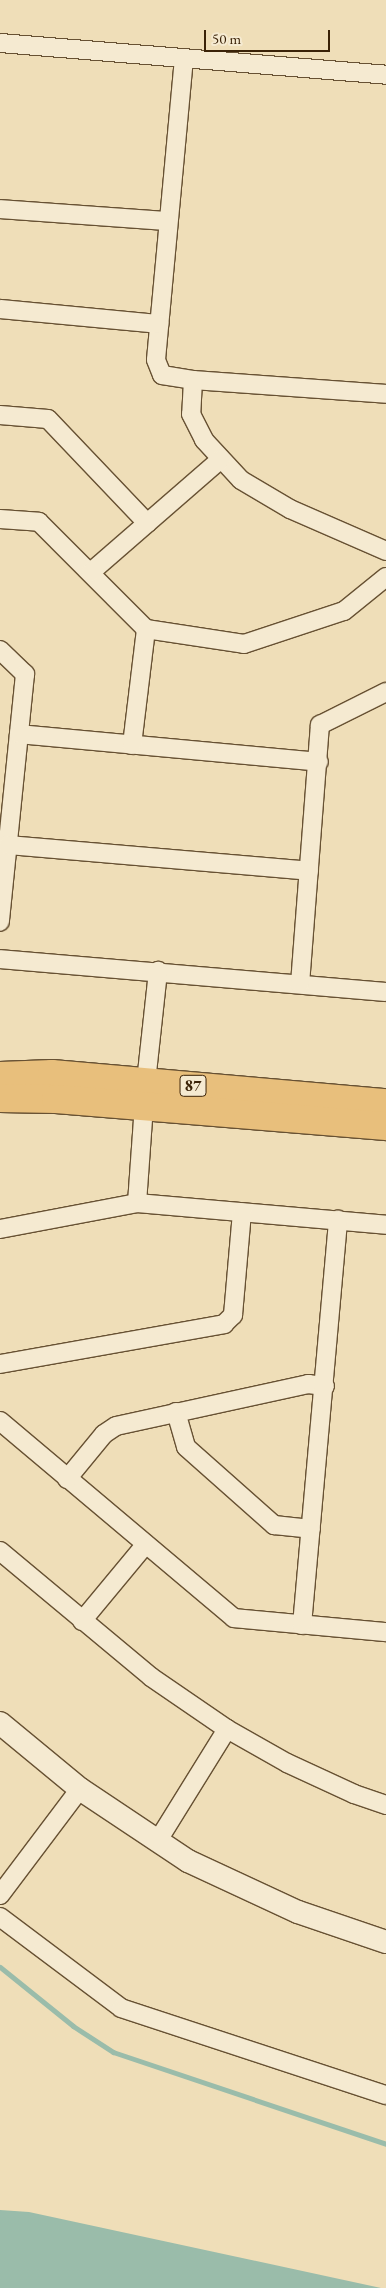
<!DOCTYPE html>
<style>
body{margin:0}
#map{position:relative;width:386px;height:2288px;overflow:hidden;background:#efdeb8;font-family:"EB Garamond",serif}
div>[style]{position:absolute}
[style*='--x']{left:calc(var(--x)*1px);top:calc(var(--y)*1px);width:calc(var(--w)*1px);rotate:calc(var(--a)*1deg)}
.water>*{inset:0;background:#9abcaa}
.stream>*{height:5px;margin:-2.5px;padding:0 2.5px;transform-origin:2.5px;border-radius:2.5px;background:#9abcaa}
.roads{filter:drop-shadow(1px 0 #675133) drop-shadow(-1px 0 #675133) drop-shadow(0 1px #675133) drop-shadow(0 -1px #675133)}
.minor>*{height:18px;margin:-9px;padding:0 9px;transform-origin:9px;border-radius:9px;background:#f5ead1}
.tertiary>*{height:22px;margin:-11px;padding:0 11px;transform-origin:11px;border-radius:11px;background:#f5ead1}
.primary>*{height:28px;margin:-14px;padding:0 14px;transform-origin:14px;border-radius:14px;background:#e8bf7c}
span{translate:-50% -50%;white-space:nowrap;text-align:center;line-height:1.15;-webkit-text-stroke:4px #f5ead1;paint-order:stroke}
.shield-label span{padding:1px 4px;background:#f5ead1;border:1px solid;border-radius:4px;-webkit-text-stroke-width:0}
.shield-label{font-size:16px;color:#3a2207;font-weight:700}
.scale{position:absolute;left:204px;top:30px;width:126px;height:22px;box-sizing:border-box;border:2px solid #3a2207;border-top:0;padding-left:6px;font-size:15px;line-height:18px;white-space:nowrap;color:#3a2207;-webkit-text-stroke:4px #f5ead1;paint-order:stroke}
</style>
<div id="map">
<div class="water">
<i style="clip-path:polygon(0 2210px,29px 2212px,381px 2288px,0 2288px)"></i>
</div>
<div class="stream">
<i style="--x:0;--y:1967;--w:94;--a:38.9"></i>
<i style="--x:73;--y:2026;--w:48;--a:33"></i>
<i style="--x:113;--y:2052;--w:288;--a:18.6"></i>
</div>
<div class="roads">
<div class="minor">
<i style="--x:0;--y:43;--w:387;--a:4.7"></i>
<i style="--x:184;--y:58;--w:303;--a:95.3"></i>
<i style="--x:156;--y:360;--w:16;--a:68"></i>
<i style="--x:162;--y:375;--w:31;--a:9"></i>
<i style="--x:193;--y:380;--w:34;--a:93"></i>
<i style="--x:191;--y:414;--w:29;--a:63"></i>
<i style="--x:204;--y:440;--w:54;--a:47.2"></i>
<i style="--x:241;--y:480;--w:57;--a:30.6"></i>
<i style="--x:290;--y:509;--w:105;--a:23.6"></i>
<i style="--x:0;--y:209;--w:168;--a:4.1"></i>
<i style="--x:0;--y:309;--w:160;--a:5.4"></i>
<i style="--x:193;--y:380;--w:194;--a:4.1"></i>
<i style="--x:0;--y:415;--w:48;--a:4.8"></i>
<i style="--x:48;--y:419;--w:144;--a:46.4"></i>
<i style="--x:0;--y:519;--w:39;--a:4"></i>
<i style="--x:39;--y:522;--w:151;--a:45"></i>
<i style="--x:146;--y:629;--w:99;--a:8.7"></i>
<i style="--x:244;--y:644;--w:105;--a:-18.3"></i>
<i style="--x:344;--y:611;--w:54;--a:-39"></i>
<i style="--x:91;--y:572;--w:172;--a:-41"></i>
<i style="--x:0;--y:650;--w:35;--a:44"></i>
<i style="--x:25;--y:674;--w:249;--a:95.8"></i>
<i style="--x:19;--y:734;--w:301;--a:5.3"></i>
<i style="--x:132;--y:745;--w:117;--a:-83.1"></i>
<i style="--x:8;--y:845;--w:302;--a:4.9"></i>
<i style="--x:0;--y:959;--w:387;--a:4.9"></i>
<i style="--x:300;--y:984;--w:260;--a:-85.6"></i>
<i style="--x:320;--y:725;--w:74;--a:-26.6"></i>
<i style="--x:146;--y:1082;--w:112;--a:-83.8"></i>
<i style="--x:137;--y:1203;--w:97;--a:-85.9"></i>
<i style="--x:0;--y:1229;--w:139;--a:-10.7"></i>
<i style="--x:137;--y:1203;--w:250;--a:5"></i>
<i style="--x:0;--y:1364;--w:228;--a:-10.1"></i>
<i style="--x:224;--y:1324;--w:13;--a:-45"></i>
<i style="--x:233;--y:1315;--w:103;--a:-85"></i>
<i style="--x:176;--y:1412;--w:36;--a:74"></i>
<i style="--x:186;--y:1447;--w:118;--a:41.6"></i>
<i style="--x:274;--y:1525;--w:37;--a:6"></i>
<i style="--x:0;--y:1421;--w:306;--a:40.1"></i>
<i style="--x:234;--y:1618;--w:153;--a:5.3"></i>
<i style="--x:67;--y:1479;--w:58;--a:-50.6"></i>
<i style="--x:104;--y:1434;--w:14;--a:-34"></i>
<i style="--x:116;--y:1426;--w:197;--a:-12.3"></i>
<i style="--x:308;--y:1384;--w:17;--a:7"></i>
<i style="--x:0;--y:1551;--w:197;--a:39.8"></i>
<i style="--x:151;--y:1677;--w:92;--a:34.4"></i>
<i style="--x:227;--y:1729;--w:69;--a:29.5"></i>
<i style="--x:287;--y:1763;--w:74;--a:24.8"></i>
<i style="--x:354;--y:1794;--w:34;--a:19"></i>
<i style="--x:82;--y:1621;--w:99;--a:-50.3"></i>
<i style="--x:302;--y:1625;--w:407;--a:-84.9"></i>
<i style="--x:157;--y:1842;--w:133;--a:-58.2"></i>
<i style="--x:0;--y:1895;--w:133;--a:-53"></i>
<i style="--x:0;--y:1917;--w:151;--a:36.9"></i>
<i style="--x:121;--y:2008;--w:279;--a:18.2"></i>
</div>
<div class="tertiary">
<i style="--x:0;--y:1723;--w:104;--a:39.5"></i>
<i style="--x:80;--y:1789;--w:130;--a:33.7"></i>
<i style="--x:188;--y:1861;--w:121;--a:24.9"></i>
<i style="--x:298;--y:1912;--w:93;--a:18.8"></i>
</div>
<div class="primary">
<i style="--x:0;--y:1076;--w:52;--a:-2.2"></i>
<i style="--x:52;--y:1074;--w:335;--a:5"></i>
<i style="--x:0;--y:1098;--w:56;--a:1"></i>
<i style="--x:56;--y:1099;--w:331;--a:4.7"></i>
</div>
</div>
<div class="shield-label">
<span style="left:193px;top:1086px">87</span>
</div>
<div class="scale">50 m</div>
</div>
